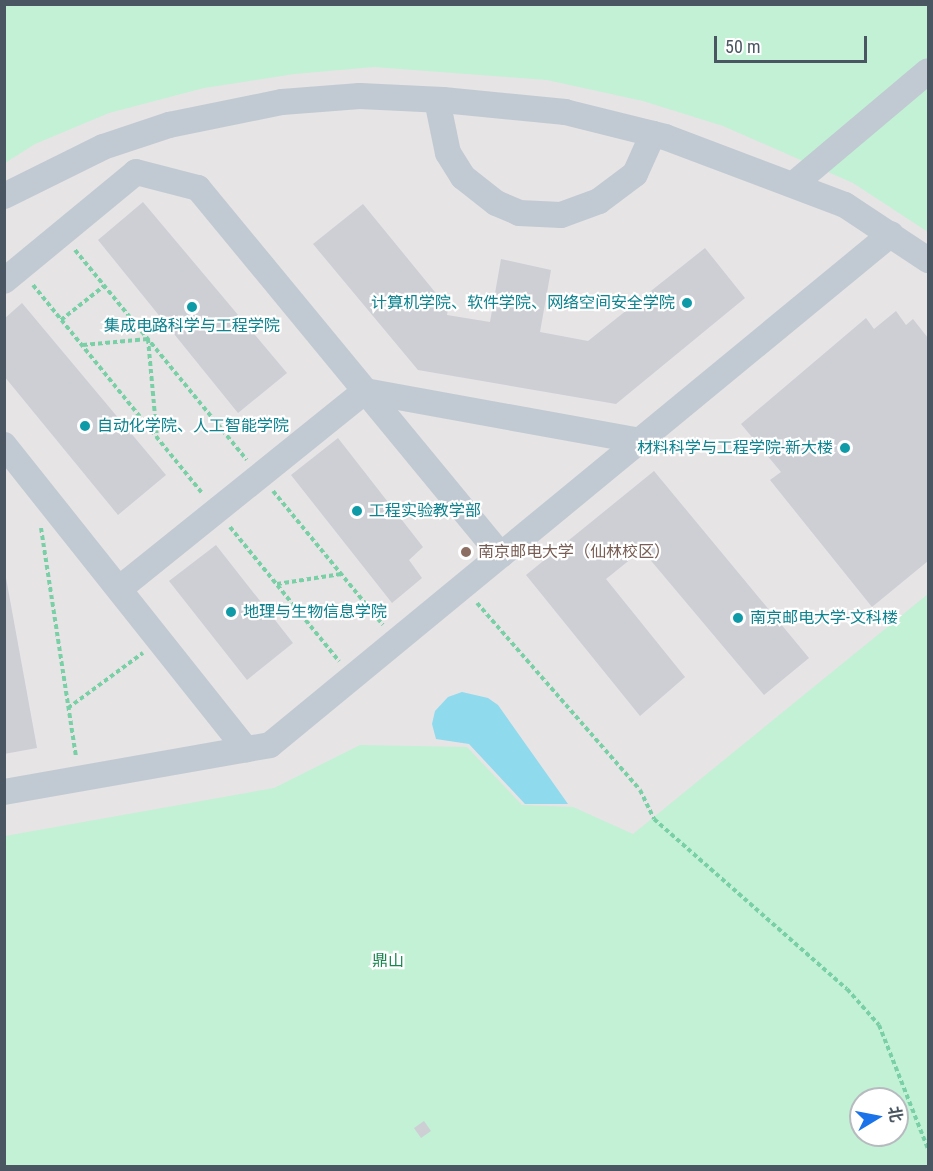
<!DOCTYPE html>
<meta charset="utf-8">
<style>
body{margin:0}
#map{position:relative;width:933px;height:1171px;overflow:hidden;background:#f5f3f3;font-family:"Roboto Condensed","Noto Sans SC",sans-serif}
div>[style]{position:absolute}
[style*='--x']{left:calc(var(--x)*1px);top:calc(var(--y)*1px);width:calc(var(--w)*1px);rotate:calc(var(--a)*1deg)}
.education>*{inset:0;background:#e6e4e5}
.green>*{inset:0;background:#c3f1d5}
.water>*{inset:0;background:#90daee}
.building>*{inset:0;background:#cdcfd5}
.path>*{height:4px;margin-top:-2px;transform-origin:0;background:repeating-linear-gradient(90deg,#7ad0a6 0 4.5px,transparent 0 7.5px)}
.minor>*{height:26px;margin:-13px;padding:0 13px;transform-origin:13px;border-radius:13px;background:#c1cad2}
.dots>*{width:16px;height:16px;translate:-50% -50%;box-sizing:border-box;border:3px solid #fff;border-radius:50%}
span{translate:-50% -50%;white-space:nowrap;text-align:center;line-height:1.15;-webkit-text-stroke:4.5px #fff;paint-order:stroke}
.culture-label{font-size:16px;color:#0d838f}
.right{translate:-100% -50%;text-align:right}
.left{translate:0 -50%;text-align:left}
.education-label{font-size:16px;color:#785e54}
.park-label{font-size:16px;color:#17864f}
.frame{position:absolute;inset:0;border:6px solid #4a5661;pointer-events:none}
.north{position:absolute;left:849px;top:1087px;width:60px;height:60px;box-sizing:border-box;background:#fff;border:2px solid #b7bbc0;border-radius:50%;rotate:80deg;font-size:16px;font-weight:700;line-height:24px;text-align:center;color:#4a5661}
.north::after{content:'';display:block;margin:auto;width:21px;height:27px;background:#1a73e8;clip-path:polygon(50% 0,100% 100%,50% 72%,0 100%)}
.scale{position:absolute;left:714px;top:36px;width:153px;height:27px;box-sizing:border-box;border:3px solid #4a5661;border-top:0;padding-left:8px;font-size:18px;line-height:21px;white-space:nowrap;color:#4a5661;-webkit-text-stroke:4px #fff;paint-order:stroke}
</style>
<div id="map">
<div class="education">
<i style="clip-path:polygon(evenodd,5px 5px,928px 5px,928px 1166px,5px 1166px,5px 5px,861px 1099px,897px 1099px,897px 1135px,861px 1135px,861px 1099px)"></i>
</div>
<div class="green">
<i style="clip-path:polygon(4px 5px,928px 5px,928px 232px,853px 183px,723px 126px,643px 101px,547px 80px,374px 67px,294px 74px,204px 88px,109px 113px,35px 144px,5px 163px)"></i>
<i style="clip-path:polygon(evenodd,928px 594px,928px 1166px,5px 1166px,5px 836px,274px 788px,360px 745px,467px 747px,522px 805px,573px 807px,633px 834px,928px 594px,861px 1099px,897px 1099px,897px 1135px,861px 1135px,861px 1099px)"></i>
</div>
<div class="water">
<i style="clip-path:polygon(462px 692px,488px 698px,498px 705px,568px 804px,525px 804px,469px 744px,436px 739px,432px 724px,435px 711px,448px 697px)"></i>
</div>
<div class="building">
<i style="clip-path:polygon(143px 202px,287px 373px,238px 413px,98px 240px)"></i>
<i style="clip-path:polygon(363px 204px,448px 308px,447px 315px,490px 322px,501px 259px,551px 270px,540px 332px,588px 341px,705px 248px,745px 298px,616px 404px,418px 370px,313px 244px)"></i>
<i style="clip-path:polygon(22px 303px,166px 475px,118px 515px,4px 376px,4px 319px)"></i>
<i style="clip-path:polygon(896px 311px,906px 325px,913px 319px,928px 338px,928px 561px,872px 607px,770px 480px,781px 472px,741px 424px,866px 318px,874px 329px)"></i>
<i style="clip-path:polygon(338px 438px,423px 547px,409px 560px,422px 578px,392px 603px,291px 475px)"></i>
<i style="clip-path:polygon(654px 471px,809px 658px,764px 695px,642px 550px,606px 579px,685px 677px,640px 716px,526px 575px)"></i>
<i style="clip-path:polygon(216px 545px,293px 643px,247px 680px,169px 581px)"></i>
<i style="clip-path:polygon(4px 567px,37px 748px,4px 754px)"></i>
<i style="clip-path:polygon(424px 1121px,431px 1131px,421px 1138px,414px 1128px)"></i>
</div>
<div class="path">
<i style="--x:75;--y:250;--w:271;--a:50.7"></i>
<i style="--x:33;--y:285;--w:269;--a:50.9"></i>
<i style="--x:61;--y:320;--w:55;--a:-38.3"></i>
<i style="--x:83;--y:345;--w:65;--a:-5.3"></i>
<i style="--x:148;--y:339;--w:98;--a:84.8"></i>
<i style="--x:273;--y:491;--w:173;--a:50.6"></i>
<i style="--x:230;--y:527;--w:173;--a:50.9"></i>
<i style="--x:41;--y:528;--w:232;--a:81.3"></i>
<i style="--x:277;--y:584;--w:65;--a:-8.9"></i>
<i style="--x:477;--y:603;--w:248;--a:48.9"></i>
<i style="--x:640;--y:790;--w:32;--a:64"></i>
<i style="--x:654;--y:819;--w:257;--a:41.4"></i>
<i style="--x:847;--y:989;--w:48;--a:48.4"></i>
<i style="--x:879;--y:1025;--w:133;--a:68.4"></i>
<i style="--x:68;--y:708;--w:93;--a:-36.3"></i>
</div>
<div class="minor">
<i style="--x:437;--y:100;--w:54;--a:78.3"></i>
<i style="--x:448;--y:153;--w:28;--a:58"></i>
<i style="--x:463;--y:177;--w:42;--a:38.2"></i>
<i style="--x:496;--y:203;--w:25;--a:23"></i>
<i style="--x:519;--y:213;--w:42;--a:2.7"></i>
<i style="--x:561;--y:215;--w:40;--a:-20.2"></i>
<i style="--x:599;--y:201;--w:45;--a:-36.9"></i>
<i style="--x:635;--y:174;--w:44;--a:-65.8"></i>
<i style="--x:794;--y:184;--w:175;--a:-40.1"></i>
<i style="--x:4;--y:196;--w:110;--a:-26.3"></i>
<i style="--x:103;--y:147;--w:70;--a:-18.4"></i>
<i style="--x:169;--y:125;--w:115;--a:-11.5"></i>
<i style="--x:282;--y:102;--w:78;--a:-4.4"></i>
<i style="--x:360;--y:96;--w:83;--a:2.8"></i>
<i style="--x:443;--y:100;--w:123;--a:5.6"></i>
<i style="--x:565;--y:112;--w:103;--a:14"></i>
<i style="--x:665;--y:137;--w:192;--a:20.7"></i>
<i style="--x:845;--y:205;--w:100;--a:33.5"></i>
<i style="--x:4;--y:281;--w:171;--a:-39.5"></i>
<i style="--x:136;--y:172;--w:64;--a:14.5"></i>
<i style="--x:198;--y:188;--w:476;--a:50.5"></i>
<i style="--x:4;--y:445;--w:389;--a:51.5"></i>
<i style="--x:119;--y:589;--w:316;--a:-38.8"></i>
<i style="--x:365;--y:391;--w:280;--a:10.3"></i>
<i style="--x:4;--y:792;--w:270;--a:-10"></i>
<i style="--x:270;--y:745;--w:804;--a:-39.45"></i>
</div>
<div class="dots">
<i style="left:687px;top:303px;background:#0f9aa8"></i>
<i style="left:192px;top:307px;background:#0f9aa8"></i>
<i style="left:85px;top:426px;background:#0f9aa8"></i>
<i style="left:845px;top:448px;background:#0f9aa8"></i>
<i style="left:357px;top:511px;background:#0f9aa8"></i>
<i style="left:466px;top:552px;background:#8d6e63"></i>
<i style="left:231px;top:612px;background:#0f9aa8"></i>
<i style="left:738px;top:618px;background:#0f9aa8"></i>
</div>
<div class="culture-label">
<span class="right" style="left:675px;top:303px">计算机学院、软件学院、网络空间安全学院</span>
<span style="left:192px;top:326px">集成电路科学与工程学院</span>
<span class="left" style="left:97px;top:426px">自动化学院、人工智能学院</span>
<span class="right" style="left:833px;top:448px">材料科学与工程学院-新大楼</span>
<span class="left" style="left:369px;top:511px">工程实验教学部</span>
<span class="left" style="left:243px;top:612px">地理与生物信息学院</span>
<span class="left" style="left:750px;top:618px">南京邮电大学-文科楼</span>
</div>
<div class="education-label">
<span class="left" style="left:478px;top:552px">南京邮电大学（仙林校区）</span>
</div>
<div class="park-label">
<span style="left:388px;top:961px">鼎山</span>
</div>
<div class="frame"></div>
<div class="north">北</div>
<div class="scale">50 m</div>
</div>
